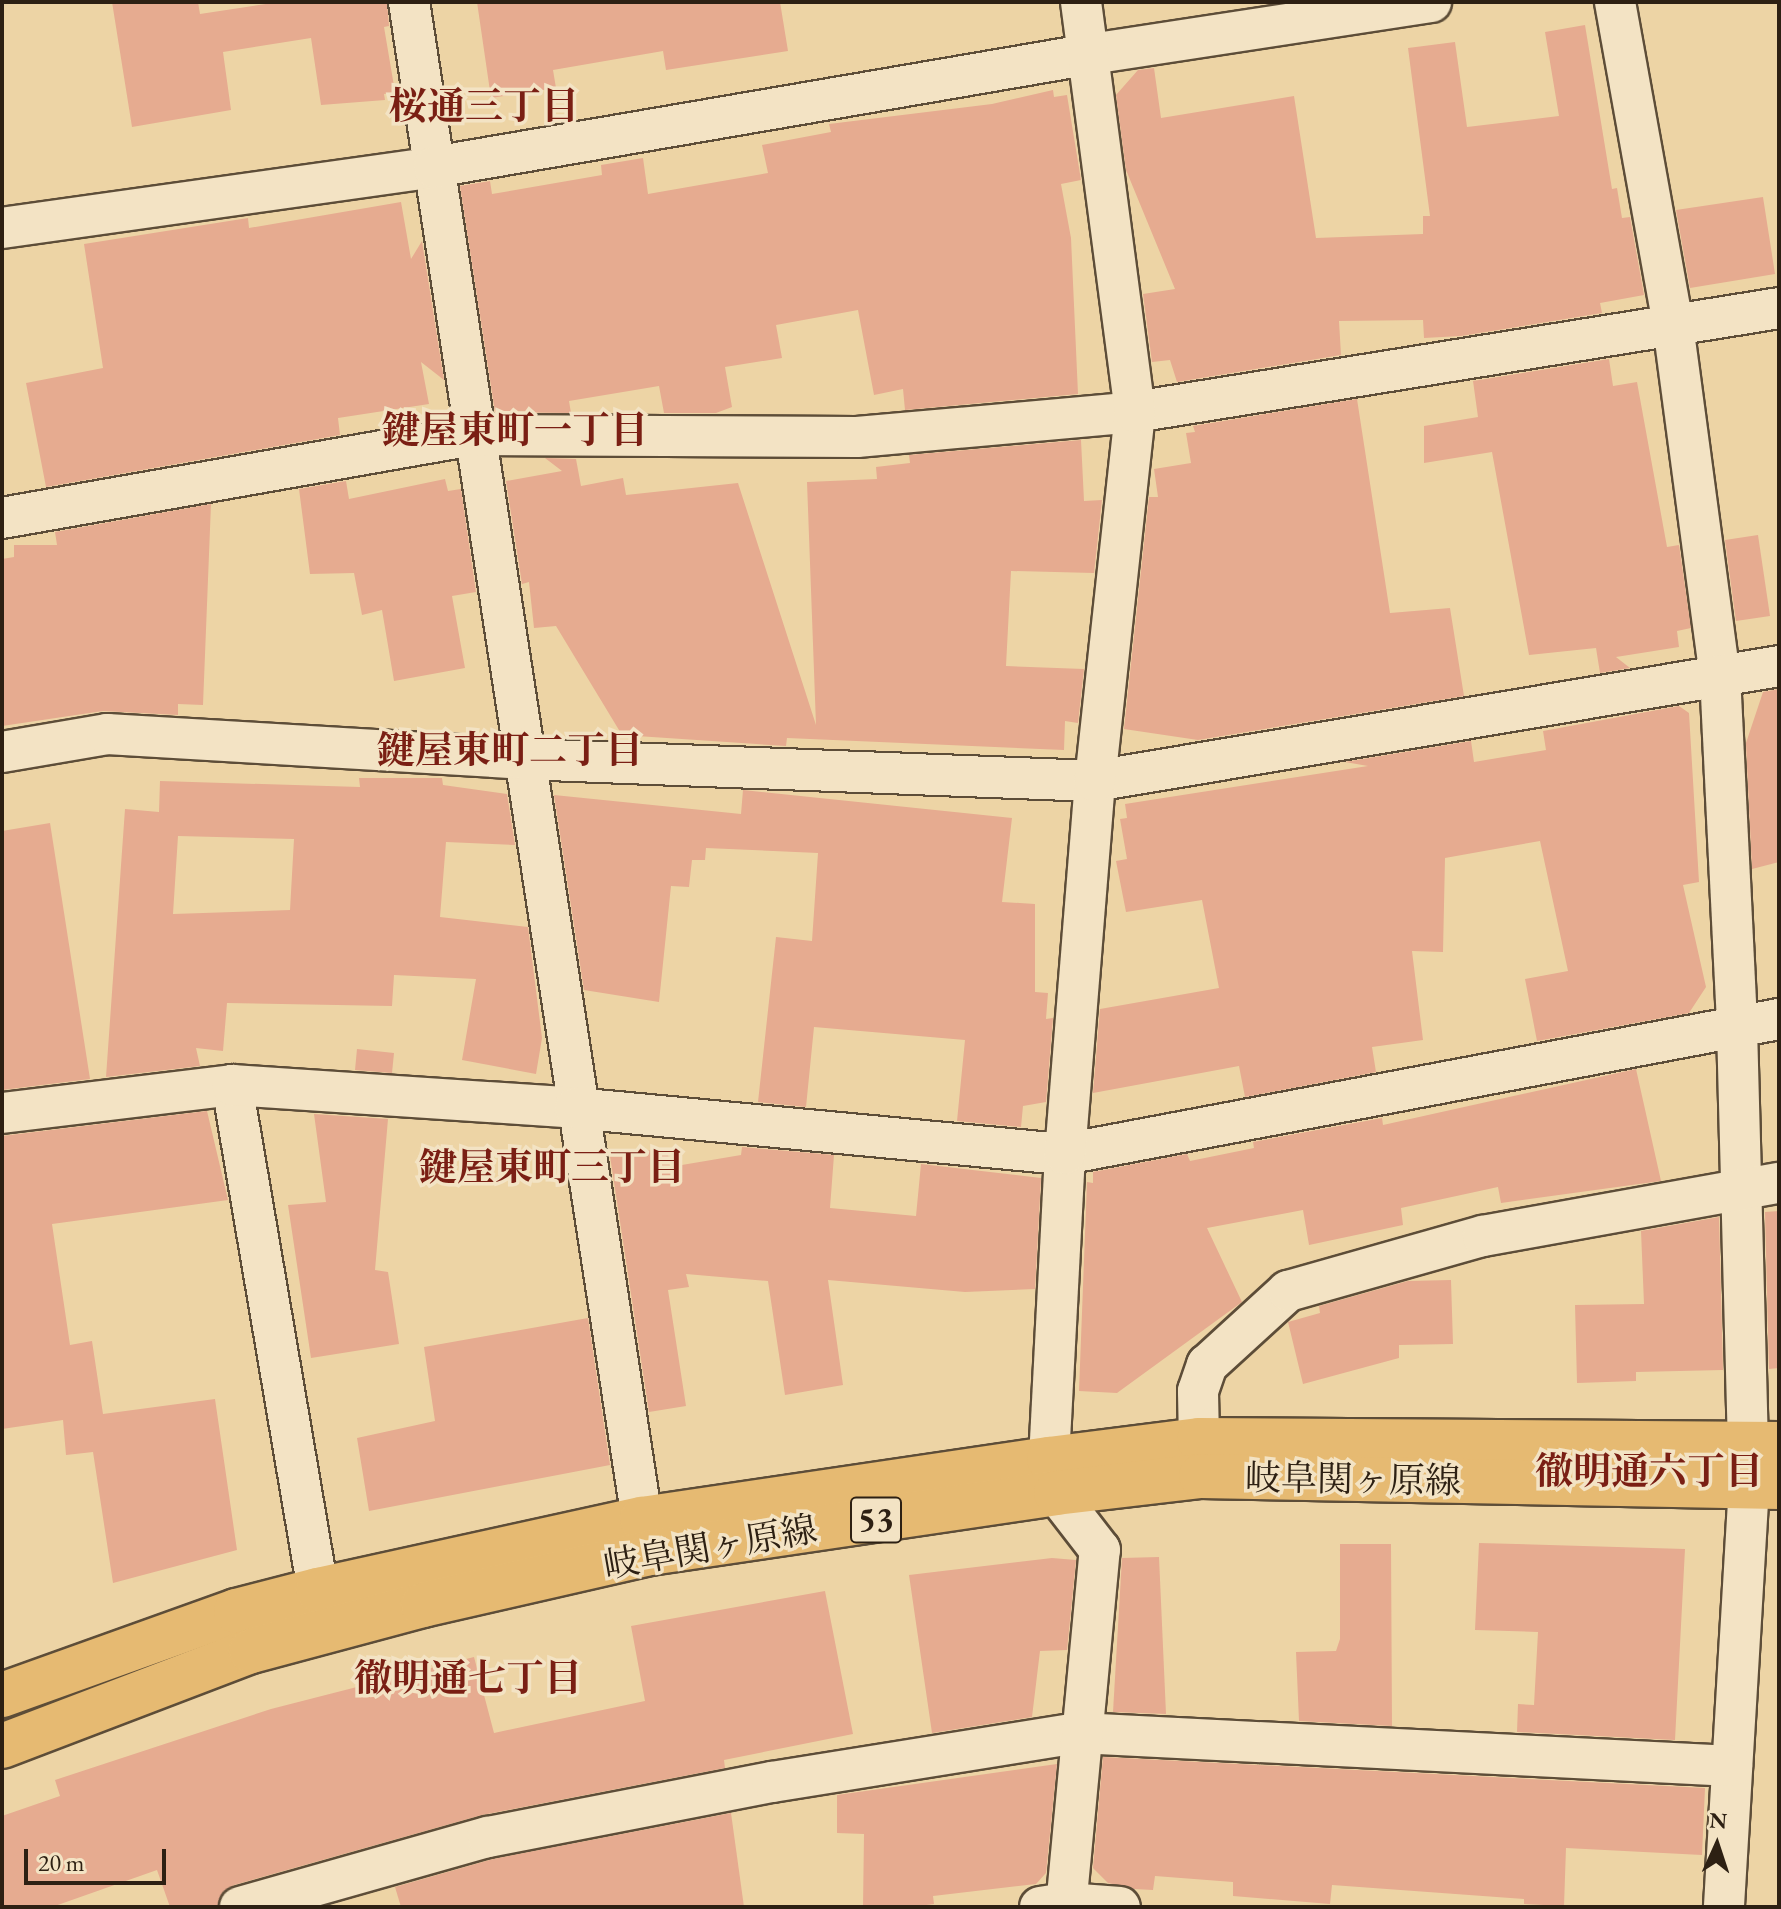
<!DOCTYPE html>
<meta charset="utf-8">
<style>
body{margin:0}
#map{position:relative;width:1781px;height:1909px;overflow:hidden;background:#edd4a5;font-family:"EB Garamond","Noto Serif JP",serif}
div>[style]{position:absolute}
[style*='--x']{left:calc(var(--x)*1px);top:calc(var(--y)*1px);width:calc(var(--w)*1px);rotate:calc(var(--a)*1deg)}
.building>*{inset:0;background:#e6ab90}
.roads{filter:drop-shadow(2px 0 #5d4d38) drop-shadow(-2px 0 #5d4d38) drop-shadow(0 2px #5d4d38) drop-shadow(0 -2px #5d4d38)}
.minor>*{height:40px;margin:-20px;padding:0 20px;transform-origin:20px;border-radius:20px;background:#f3e3c4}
.primary>*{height:44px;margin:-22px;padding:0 22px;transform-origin:22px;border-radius:22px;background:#e6ba72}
span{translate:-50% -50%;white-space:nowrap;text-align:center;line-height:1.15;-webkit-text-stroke:7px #f3e3c4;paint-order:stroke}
.shield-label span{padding:2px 6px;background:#f3e3c4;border:2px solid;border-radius:6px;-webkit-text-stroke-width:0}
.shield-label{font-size:34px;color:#2d2013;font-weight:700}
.street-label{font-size:36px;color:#2d2013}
.neighbourhood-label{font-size:38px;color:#7a1f14;font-weight:700}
.frame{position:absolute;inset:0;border:4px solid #2d2013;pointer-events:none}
.north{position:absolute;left:1677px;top:1805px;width:80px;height:80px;-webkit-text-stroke:6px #f3e3c4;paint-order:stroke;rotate:3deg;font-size:22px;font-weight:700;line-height:32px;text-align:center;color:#2d2013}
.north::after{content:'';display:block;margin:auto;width:28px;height:36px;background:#2d2013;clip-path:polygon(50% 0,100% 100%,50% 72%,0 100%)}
.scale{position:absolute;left:24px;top:1849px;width:142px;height:36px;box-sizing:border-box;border:4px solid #2d2013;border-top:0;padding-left:10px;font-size:24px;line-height:28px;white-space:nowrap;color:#2d2013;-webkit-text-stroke:6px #f3e3c4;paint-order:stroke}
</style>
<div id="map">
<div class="building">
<i style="clip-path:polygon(112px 2px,198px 2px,200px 14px,279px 2px,387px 2px,389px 26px,384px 27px,395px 92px,384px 94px,385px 100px,321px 105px,311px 38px,223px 52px,231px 110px,132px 127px)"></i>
<i style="clip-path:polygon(477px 2px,780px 2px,788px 51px,666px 70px,663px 51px,553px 70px,556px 88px,491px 98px)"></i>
<i style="clip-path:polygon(1585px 25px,1612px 189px,1617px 188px,1622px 218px,1630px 217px,1644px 295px,1600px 303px,1602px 313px,1461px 336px,1424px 338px,1423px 320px,1339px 321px,1341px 355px,1177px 382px,1170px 360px,1152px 362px,1143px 294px,1175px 289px,1126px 170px,1116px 95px,1138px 70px,1154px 68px,1161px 118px,1294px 96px,1316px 238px,1423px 234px,1423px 216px,1430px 216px,1408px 48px,1455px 42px,1467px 127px,1559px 116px,1545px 32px)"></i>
<i style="clip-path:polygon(1053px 90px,1054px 97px,1067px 95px,1081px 180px,1061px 184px,1071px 238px,1078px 394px,905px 410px,903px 389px,874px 395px,858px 310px,776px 325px,782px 358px,725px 367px,732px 407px,716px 413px,664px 413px,659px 386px,569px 401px,571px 413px,495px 412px,460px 186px,490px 181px,492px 194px,602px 175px,601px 165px,643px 158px,648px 194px,768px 173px,762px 145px,831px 132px,829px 124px,992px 104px)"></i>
<i style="clip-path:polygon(1763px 197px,1775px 274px,1690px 288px,1676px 210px)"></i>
<i style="clip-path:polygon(401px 202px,411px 259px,422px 241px,444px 380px,421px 362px,429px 404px,338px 418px,340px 435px,46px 487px,26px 383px,103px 368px,84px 244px,248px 218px,249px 228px)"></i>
<i style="clip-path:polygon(1609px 359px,1613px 386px,1637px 382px,1667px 547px,1679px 545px,1691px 628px,1677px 631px,1679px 647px,1616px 657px,1630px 668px,1600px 673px,1596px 648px,1529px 655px,1492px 452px,1424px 463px,1424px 426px,1478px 417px,1473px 381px)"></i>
<i style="clip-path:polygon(1357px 399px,1390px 613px,1450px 608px,1464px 696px,1198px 740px,1124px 729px,1149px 497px,1158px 497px,1154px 469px,1191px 463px,1186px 433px,1195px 432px,1193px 426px)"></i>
<i style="clip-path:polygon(1081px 440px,1084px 501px,1102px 500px,1094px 573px,1011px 571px,1006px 666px,1084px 669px,1078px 723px,1065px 721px,1064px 750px,787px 738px,786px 746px,622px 735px,556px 626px,534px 628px,529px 582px,522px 584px,506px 481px,562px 471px,545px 458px,576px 459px,581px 486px,623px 478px,626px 495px,738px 483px,816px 725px,807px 482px,877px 479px,876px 467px,910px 463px,909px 455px)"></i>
<i style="clip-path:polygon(445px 479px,448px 491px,461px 489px,476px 592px,452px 596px,465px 668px,394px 681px,382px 610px,362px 615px,354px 573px,310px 574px,299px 489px,346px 481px,349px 499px)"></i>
<i style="clip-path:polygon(211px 504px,203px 705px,178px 704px,178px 715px,103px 711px,2px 726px,2px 559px,14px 557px,14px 545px,57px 545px,55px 532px)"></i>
<i style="clip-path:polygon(1758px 535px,1770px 616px,1736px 621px,1725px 540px)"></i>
<i style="clip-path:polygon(1779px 689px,1779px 862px,1752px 869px,1746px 743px,1763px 692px)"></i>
<i style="clip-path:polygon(1679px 706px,1689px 713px,1699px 882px,1683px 885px,1706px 987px,1689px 1013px,1537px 1041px,1525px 979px,1568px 971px,1540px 841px,1445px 858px,1443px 952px,1412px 951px,1423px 1040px,1372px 1047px,1376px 1072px,1245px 1097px,1239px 1066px,1093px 1093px,1100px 1009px,1219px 988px,1202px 900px,1126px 912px,1116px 861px,1127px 859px,1120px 819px,1127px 818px,1125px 804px,1368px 766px,1345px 762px,1471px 741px,1474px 762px,1546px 750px,1543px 731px)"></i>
<i style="clip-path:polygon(evenodd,359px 778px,442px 778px,443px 785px,507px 794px,515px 845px,446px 842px,440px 917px,528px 927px,542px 1038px,536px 1074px,462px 1060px,476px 979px,394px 975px,392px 1006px,227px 1003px,223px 1051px,196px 1048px,200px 1066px,106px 1077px,125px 809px,159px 812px,160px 781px,360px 787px,359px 778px,178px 836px,294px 839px,290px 910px,173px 914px,178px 836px)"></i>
<i style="clip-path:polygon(743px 790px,1012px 818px,1002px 902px,1035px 904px,1035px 992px,1048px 993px,1046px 1019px,1053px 1018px,1046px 1102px,1023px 1106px,1021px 1127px,957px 1121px,965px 1040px,814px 1027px,806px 1107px,758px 1102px,776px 937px,812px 941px,818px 853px,706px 848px,705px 860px,692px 860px,689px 887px,671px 886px,659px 1002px,584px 990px,554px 795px,741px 814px)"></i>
<i style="clip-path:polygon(50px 823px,90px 1079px,2px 1090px,2px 831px)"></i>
<i style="clip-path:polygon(357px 1049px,394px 1053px,392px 1073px,355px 1070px)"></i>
<i style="clip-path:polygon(1636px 1069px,1661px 1181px,1501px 1203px,1498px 1187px,1401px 1208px,1403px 1225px,1309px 1245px,1303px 1210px,1207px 1228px,1242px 1302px,1117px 1393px,1079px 1391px,1087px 1182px,1093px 1183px,1093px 1172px,1187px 1154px,1190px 1161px,1254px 1148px,1253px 1142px,1382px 1118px,1383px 1125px)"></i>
<i style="clip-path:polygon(207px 1111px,228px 1200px,52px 1224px,70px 1345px,92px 1341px,103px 1414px,215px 1399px,237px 1550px,113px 1583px,93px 1452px,66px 1455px,63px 1420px,2px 1429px,2px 1136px)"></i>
<i style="clip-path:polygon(314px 1114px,388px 1119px,375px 1270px,388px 1272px,399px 1344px,311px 1358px,288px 1205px,326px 1202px)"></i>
<i style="clip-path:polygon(742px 1147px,834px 1155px,830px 1208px,916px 1216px,921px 1164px,1041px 1178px,1035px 1289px,965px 1292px,828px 1280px,843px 1385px,785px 1395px,768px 1281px,686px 1274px,689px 1287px,668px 1290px,686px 1406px,649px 1412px,610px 1156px,667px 1148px,670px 1167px,741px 1155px)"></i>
<i style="clip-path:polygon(1779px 1211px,1779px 1368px,1769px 1369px,1765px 1212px)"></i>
<i style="clip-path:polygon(1719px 1217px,1723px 1370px,1636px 1372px,1636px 1381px,1577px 1383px,1575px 1305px,1644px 1304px,1641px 1231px)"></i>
<i style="clip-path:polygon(1451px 1280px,1453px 1344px,1399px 1345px,1399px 1358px,1303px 1384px,1288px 1322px,1320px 1313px,1319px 1306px,1408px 1281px)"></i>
<i style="clip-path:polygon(588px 1318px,610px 1465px,369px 1511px,357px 1438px,435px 1421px,424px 1347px)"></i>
<i style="clip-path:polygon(1479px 1543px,1685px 1549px,1675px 1740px,1517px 1732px,1518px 1704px,1534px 1705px,1538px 1632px,1475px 1630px)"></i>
<i style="clip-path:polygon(1340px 1544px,1391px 1544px,1392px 1726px,1299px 1721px,1296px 1652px,1336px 1651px,1340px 1639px)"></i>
<i style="clip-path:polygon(1159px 1557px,1166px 1714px,1113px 1712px,1122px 1558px)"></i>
<i style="clip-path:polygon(1052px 1558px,1076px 1560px,1067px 1650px,1040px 1651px,1032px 1717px,932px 1733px,909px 1575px)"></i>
<i style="clip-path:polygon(825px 1591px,853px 1734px,724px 1760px,725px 1768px,482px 1815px,234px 1885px,223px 1892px,218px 1907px,170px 1907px,157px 1870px,52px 1907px,2px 1907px,2px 1816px,60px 1796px,55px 1780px,271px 1709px,474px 1657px,494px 1733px,645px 1701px,631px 1626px)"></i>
<i style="clip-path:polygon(1103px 1757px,1705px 1788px,1702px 1855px,1566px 1848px,1564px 1906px,1524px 1904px,1524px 1899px,1332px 1885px,1330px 1904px,1233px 1896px,1233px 1882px,1155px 1876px,1153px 1890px,1134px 1889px,1108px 1883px,1093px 1868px)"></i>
<i style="clip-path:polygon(1057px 1764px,1046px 1873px,1036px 1884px,933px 1896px,934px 1904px,911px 1907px,863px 1907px,864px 1834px,837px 1833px,837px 1795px)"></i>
<i style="clip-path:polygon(731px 1813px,744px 1907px,401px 1907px,395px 1887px,493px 1859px)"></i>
</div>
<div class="roads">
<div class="minor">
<i style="--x:409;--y:2;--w:1535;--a:81.27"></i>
<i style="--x:1615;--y:2;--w:328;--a:79.8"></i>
<i style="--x:1673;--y:325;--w:353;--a:82.4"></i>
<i style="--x:1720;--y:675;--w:352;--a:87.2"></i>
<i style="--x:1737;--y:1027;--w:458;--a:88.5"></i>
<i style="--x:1749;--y:1485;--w:423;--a:93.4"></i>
<i style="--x:2;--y:228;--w:436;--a:-8"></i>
<i style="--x:434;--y:167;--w:667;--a:-9.76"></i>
<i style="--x:1091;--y:54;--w:344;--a:-8.7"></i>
<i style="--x:2;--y:518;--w:477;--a:-10"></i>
<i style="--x:472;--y:435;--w:385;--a:0.3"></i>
<i style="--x:857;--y:437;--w:279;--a:-5.1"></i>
<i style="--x:1135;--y:412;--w:652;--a:-9.17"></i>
<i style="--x:2;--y:752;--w:107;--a:-9.7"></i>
<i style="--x:107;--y:734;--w:416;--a:3.4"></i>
<i style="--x:522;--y:759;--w:573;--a:2.2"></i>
<i style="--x:1095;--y:781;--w:694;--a:-9.54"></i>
<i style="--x:232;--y:1085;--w:512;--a:80.34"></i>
<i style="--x:2;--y:1113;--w:232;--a:-6.9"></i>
<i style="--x:232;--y:1085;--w:344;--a:3.8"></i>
<i style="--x:575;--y:1108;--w:492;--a:5.4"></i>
<i style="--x:1065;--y:1154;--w:727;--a:-10.71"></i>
<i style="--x:1199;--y:1440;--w:49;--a:-91.2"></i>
<i style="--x:1198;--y:1391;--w:28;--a:-71"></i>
<i style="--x:1207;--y:1365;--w:110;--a:-42.4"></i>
<i style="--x:1288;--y:1291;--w:203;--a:-15.8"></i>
<i style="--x:1483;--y:1236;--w:301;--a:-10.2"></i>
<i style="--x:240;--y:1907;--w:258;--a:-15.8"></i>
<i style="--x:488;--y:1837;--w:289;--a:-11"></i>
<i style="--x:772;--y:1782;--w:311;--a:-9.1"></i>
<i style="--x:1079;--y:1733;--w:654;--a:2.89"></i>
<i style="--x:1040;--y:1907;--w:26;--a:-9"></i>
<i style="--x:1066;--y:1903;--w:54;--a:4.2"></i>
<i style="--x:1066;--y:1907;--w:359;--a:-84.6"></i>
<i style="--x:1100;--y:1550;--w:72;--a:-127.7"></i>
<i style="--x:1056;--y:1493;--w:35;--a:-102"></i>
<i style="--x:1049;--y:1459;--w:305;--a:-87"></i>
<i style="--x:1065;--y:1154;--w:374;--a:-85.4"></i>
<i style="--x:1095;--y:781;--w:371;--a:-83.8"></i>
<i style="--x:1135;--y:412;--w:414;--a:-97.5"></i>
</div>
<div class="primary">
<i style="--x:2;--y:1695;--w:249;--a:-19.7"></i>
<i style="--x:236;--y:1611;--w:85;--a:-14.4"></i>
<i style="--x:318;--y:1590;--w:332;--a:-12.4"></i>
<i style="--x:642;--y:1519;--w:411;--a:-8.4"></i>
<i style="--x:1049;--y:1459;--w:151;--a:-7.2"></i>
<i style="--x:1199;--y:1440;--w:580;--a:0.4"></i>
<i style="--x:2;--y:1746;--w:267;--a:-20.9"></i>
<i style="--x:251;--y:1651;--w:178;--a:-15"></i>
<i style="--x:423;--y:1605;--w:233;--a:-12.9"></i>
<i style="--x:650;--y:1553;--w:410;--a:-8.4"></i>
<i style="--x:1056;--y:1493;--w:146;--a:-6.7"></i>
<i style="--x:1201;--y:1476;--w:578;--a:1.09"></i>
</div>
</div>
<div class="shield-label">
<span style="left:876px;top:1520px">53</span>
</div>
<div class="street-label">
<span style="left:1353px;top:1479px;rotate:1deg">岐阜関ヶ原線</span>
<span style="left:710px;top:1547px;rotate:-10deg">岐阜関ヶ原線</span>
</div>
<div class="neighbourhood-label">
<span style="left:484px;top:106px">桜通三丁目</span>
<span style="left:515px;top:430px">鍵屋東町一丁目</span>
<span style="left:510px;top:750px">鍵屋東町二丁目</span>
<span style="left:552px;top:1167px">鍵屋東町三丁目</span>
<span style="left:1649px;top:1471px">徹明通六丁目</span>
<span style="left:468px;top:1678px">徹明通七丁目</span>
</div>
<div class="frame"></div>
<div class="north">N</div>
<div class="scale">20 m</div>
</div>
